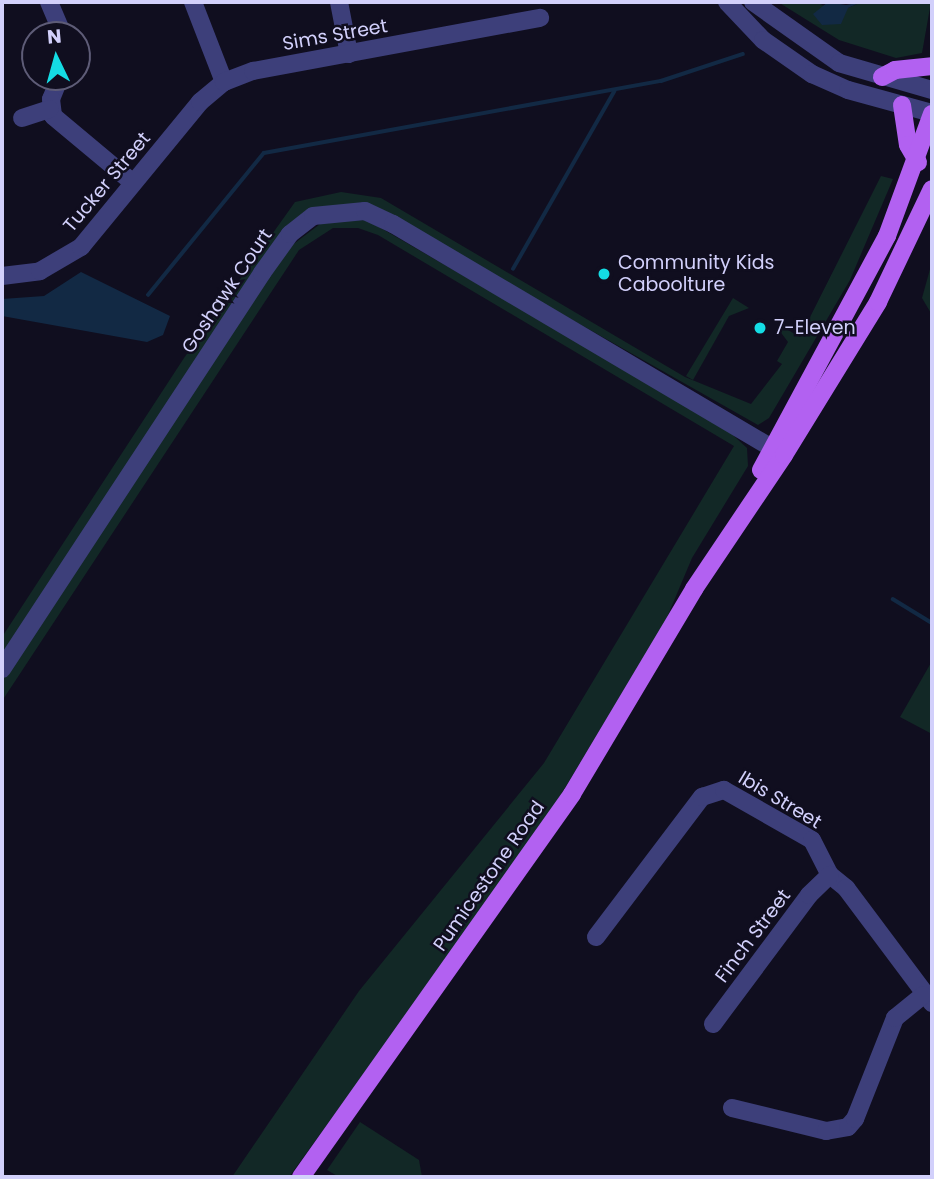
<!DOCTYPE html>
<style>
body{margin:0}
#map{position:relative;width:934px;height:1179px;overflow:hidden;background:#100e1f;font-family:Poppins,sans-serif}
div>[style]{position:absolute}
[style*='--x']{left:calc(var(--x)*1px);top:calc(var(--y)*1px);width:calc(var(--w)*1px);rotate:calc(var(--a)*1deg)}
.green>*{inset:0;background:#122826}
.water>*{inset:0;background:#122944}
.stream>*{height:3.5px;margin:-1.75px;padding:0 1.75px;transform-origin:1.75px;border-radius:1.75px;background:#122944}
.minor>*{height:18px;margin:-9px;padding:0 9px;transform-origin:9px;border-radius:9px;background:#3d3f7a}
.major>*{height:18px;margin:-9px;padding:0 9px;transform-origin:9px;border-radius:9px;background:#b261f1}
.dots>*{width:19px;height:19px;translate:-50% -50%;box-sizing:border-box;border:4px solid #100e1f;border-radius:50%}
span{translate:-50% -50%;white-space:nowrap;text-align:center;line-height:1.15;-webkit-text-stroke:5px #100e1f;paint-order:stroke}
.street-label{font-size:19px;color:#d2d0fb}
.poi-label{font-size:19px;color:#d2d0fb}
.left{translate:0 -50%;text-align:left}
.frame{position:absolute;inset:0;border:4px solid #d2d0fb;pointer-events:none}
.north{position:absolute;left:21px;top:21px;width:70px;height:70px;box-sizing:border-box;background:#100e1f;border:2px solid #5e5c77;border-radius:50%;rotate:355deg;font-size:19px;font-weight:700;line-height:28px;text-align:center;color:#d2d0fb}
.north::after{content:'';display:block;margin:auto;width:24px;height:32px;background:#14dce4;clip-path:polygon(50% 0,100% 100%,50% 72%,0 100%)}
</style>
<div id="map">
<div class="green">
<i style="clip-path:polygon(778px 2px,828px 2px,820px 5px,848px 8px,861px 2px,931px 2px,922px 53px,896px 58px,839px 40px)"></i>
<i style="clip-path:polygon(881px 176px,893px 179px,850px 280px,769px 418px,758px 425px,382px 212px,310px 212px,2px 659px,2px 637px,184px 358px,295px 202px,341px 192px,381px 198px,685px 377px,751px 404px,782px 364px,777px 361px,788px 342px,779px 330px,781px 326px,800px 337px)"></i>
<i style="clip-path:polygon(367px 220px,723px 426px,747px 448px,748px 466px,692px 558px,665px 622px,534px 839px,289px 1177px,232px 1177px,359px 991px,544px 763px,734px 446px,378px 235px,358px 228px,333px 228px,299px 250px,2px 701px,2px 680px,283px 252px,324px 221px)"></i>
<i style="clip-path:polygon(932px 262px,932px 315px,922px 298px)"></i>
<i style="clip-path:polygon(733px 298px,749px 308px,729px 316px,693px 380px,686px 376px)"></i>
<i style="clip-path:polygon(932px 661px,932px 734px,900px 717px)"></i>
<i style="clip-path:polygon(360px 1122px,419px 1160px,422px 1177px,339px 1177px,327px 1170px)"></i>
</div>
<div class="water">
<i style="clip-path:polygon(828px 2px,846px 5px,861px 2px,848px 8px,841px 24px,822px 25px,813px 14px)"></i>
<i style="clip-path:polygon(81px 272px,170px 316px,163px 335px,147px 342px,2px 316px,2px 299px,44px 296px)"></i>
</div>
<div class="stream">
<i style="--x:513;--y:269;--w:204;--a:-60.3"></i>
<i style="--x:148;--y:295;--w:183;--a:-50.8"></i>
<i style="--x:264;--y:153;--w:403;--a:-10.3"></i>
<i style="--x:661;--y:81;--w:86;--a:-18.2"></i>
<i style="--x:893;--y:599;--w:46;--a:31.6"></i>
</div>
<div class="minor">
<i style="--x:49;--y:2;--w:36;--a:67"></i>
<i style="--x:193;--y:2;--w:86;--a:68.8"></i>
<i style="--x:339;--y:2;--w:53;--a:79.1"></i>
<i style="--x:727;--y:2;--w:52;--a:46.5"></i>
<i style="--x:763;--y:40;--w:60;--a:34.8"></i>
<i style="--x:812;--y:74;--w:39;--a:24"></i>
<i style="--x:848;--y:90;--w:87;--a:15.3"></i>
<i style="--x:753;--y:2;--w:105;--a:35.3"></i>
<i style="--x:839;--y:63;--w:97;--a:16.2"></i>
<i style="--x:60;--y:77;--w:24;--a:112"></i>
<i style="--x:51;--y:99;--w:17;--a:83"></i>
<i style="--x:53;--y:116;--w:104;--a:39.9"></i>
<i style="--x:22;--y:118;--w:29;--a:-18"></i>
<i style="--x:2;--y:276;--w:38;--a:-7"></i>
<i style="--x:40;--y:271;--w:48;--a:-30.3"></i>
<i style="--x:81;--y:247;--w:188;--a:-50.6"></i>
<i style="--x:200;--y:102;--w:31;--a:-40"></i>
<i style="--x:224;--y:82;--w:31;--a:-21"></i>
<i style="--x:253;--y:71;--w:292;--a:-10.5"></i>
<i style="--x:2;--y:669;--w:474;--a:-56.7"></i>
<i style="--x:262;--y:273;--w:48;--a:-54.3"></i>
<i style="--x:290;--y:234;--w:29;--a:-38"></i>
<i style="--x:313;--y:216;--w:52;--a:-5.5"></i>
<i style="--x:365;--y:211;--w:31;--a:25"></i>
<i style="--x:393;--y:224;--w:454;--a:30.6"></i>
<i style="--x:596;--y:937;--w:176;--a:-52.9"></i>
<i style="--x:702;--y:797;--w:23;--a:-18"></i>
<i style="--x:724;--y:790;--w:101;--a:29.6"></i>
<i style="--x:812;--y:840;--w:39;--a:63"></i>
<i style="--x:830;--y:875;--w:21;--a:39"></i>
<i style="--x:846;--y:888;--w:144;--a:53.2"></i>
<i style="--x:713;--y:1024;--w:161;--a:-53.3"></i>
<i style="--x:809;--y:895;--w:29;--a:-44"></i>
<i style="--x:732;--y:1108;--w:97;--a:13.7"></i>
<i style="--x:826;--y:1131;--w:22;--a:-10"></i>
<i style="--x:848;--y:1127;--w:11;--a:-49"></i>
<i style="--x:855;--y:1119;--w:109;--a:-68.4"></i>
<i style="--x:895;--y:1018;--w:36;--a:-39"></i>
</div>
<div class="major">
<i style="--x:882;--y:77;--w:15;--a:-28"></i>
<i style="--x:895;--y:70;--w:37;--a:-6"></i>
<i style="--x:902;--y:105;--w:40;--a:81.5"></i>
<i style="--x:908;--y:145;--w:20;--a:60"></i>
<i style="--x:761;--y:470;--w:266;--a:-61.7"></i>
<i style="--x:887;--y:236;--w:130;--a:-69.8"></i>
<i style="--x:301;--y:1177;--w:469;--a:-54.7"></i>
<i style="--x:572;--y:794;--w:239;--a:-59.2"></i>
<i style="--x:694;--y:589;--w:161;--a:-56.1"></i>
<i style="--x:784;--y:455;--w:180;--a:-58.4"></i>
<i style="--x:878;--y:302;--w:125;--a:-64.5"></i>
</div>
<div class="dots">
<i style="left:604px;top:274px;background:#14dce4"></i>
<i style="left:760px;top:328px;background:#14dce4"></i>
</div>
<div class="street-label">
<span style="left:335px;top:35px;rotate:-10deg">Sims Street</span>
<span style="left:107px;top:182px;rotate:-50deg">Tucker Street</span>
<span style="left:227px;top:291px;rotate:-56deg">Goshawk Court</span>
<span style="left:780px;top:800px;rotate:31deg">Ibis Street</span>
<span style="left:489px;top:876px;rotate:-55deg">Pumicestone Road</span>
<span style="left:753px;top:936px;rotate:-53deg">Finch Street</span>
</div>
<div class="poi-label">
<span class="left" style="left:618px;top:274px">Community Kids<br>Caboolture</span>
<span class="left" style="left:774px;top:328px">7-Eleven</span>
</div>
<div class="frame"></div>
<div class="north">N</div>
</div>
